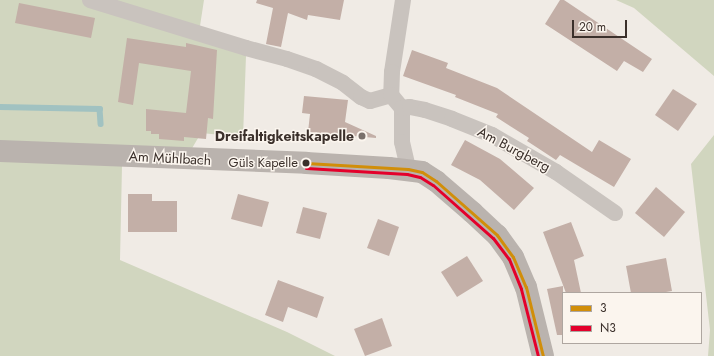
<!DOCTYPE html>
<meta charset="utf-8">
<style>
body{margin:0}
#map{position:relative;width:714px;height:356px;overflow:hidden;background:#f0ebe5;font-family:Jost,sans-serif}
div>[style]{position:absolute}
[style*='--x']{left:calc(var(--x)*1px);top:calc(var(--y)*1px);width:calc(var(--w)*1px);rotate:calc(var(--a)*1deg)}
.green>*{inset:0;background:#d1d6bf}
.stream>*{height:5.5px;margin:-2.75px;padding:0 2.75px;transform-origin:2.75px;border-radius:2.75px;background:#a1c2c1}
.building>*{inset:0;background:#c3afa7}
.street>*{height:16px;margin:-8px;padding:0 8px;transform-origin:8px;border-radius:8px;background:#c9c3be}
.secondary>*{height:22px;margin:-11px;padding:0 11px;transform-origin:11px;border-radius:11px;background:#bab3ae}
.bus-1>*{height:3px;margin:-1.5px;padding:0 1.5px;transform-origin:1.5px;border-radius:1.5px;background:#d18e09}
.bus-2>*{height:3px;margin:-1.5px;padding:0 1.5px;transform-origin:1.5px;border-radius:1.5px;background:#e4002b}
.dots>*{width:11px;height:11px;translate:-50% -50%;box-sizing:border-box;border:2px solid #fbf5ee;border-radius:50%}
span{translate:-50% -50%;white-space:nowrap;text-align:center;line-height:1.15;-webkit-text-stroke:3px #fbf5ee;paint-order:stroke}
.bus-label{font-size:13px;color:#3b302b}
.right{translate:-100% -50%;text-align:right}
.poi-label{font-size:14px;color:#3b302b;font-weight:700}
.street-label{font-size:14px;color:#3b302b}
.legend{position:absolute;left:562px;top:292px;width:140px;height:52px;box-sizing:border-box;background:#fbf5ee;border:1px solid #aea6a0;margin:0;padding:5px 7px;list-style:none;font-size:12px;color:#3b302b}
.legend li{display:flex;align-items:center;gap:8px;height:20px}
.legend b{width:20px;border:1px solid #aea6a0}
.scale{position:absolute;left:572px;top:20px;width:55px;height:18px;box-sizing:border-box;border:2px solid #3b302b;border-top:0;padding-left:5px;font-size:12px;line-height:14px;white-space:nowrap;color:#3b302b;-webkit-text-stroke:3px #fbf5ee;paint-order:stroke}
</style>
<div id="map">
<div class="green">
<i style="clip-path:polygon(0 0,204px 0,198px 39px,246px 56px,243px 137px,201px 133px,191px 150px,0 142px)"></i>
<i style="clip-path:polygon(616px 0,714px 0,714px 76px,634px 8px)"></i>
<i style="clip-path:polygon(714px 135px,714px 356px,708px 356px,710px 330px,691px 164px)"></i>
<i style="clip-path:polygon(0 161px,122px 166px,120px 260px,287px 332px,335px 356px,0 356px)"></i>
</div>
<div class="stream">
<i style="--x:0;--y:107;--w:100;--a:1.1"></i>
<i style="--x:100;--y:109;--w:15;--a:86"></i>
</div>
<div class="building">
<i style="clip-path:polygon(257px 0,344px 0,340px 20px,308px 15px,307px 20px,288px 13px,281px 47px,266px 44px,273px 8px,256px 3px)"></i>
<i style="clip-path:polygon(560px 0,564px 0,652px 59px,643px 72px,624px 61px,617px 71px,545px 24px)"></i>
<i style="clip-path:polygon(19px 3px,95px 18px,91px 38px,15px 23px)"></i>
<i style="clip-path:polygon(127px 38px,186px 47px,186px 43px,217px 50px,213px 119px,208px 118px,206px 139px,184px 137px,184px 141px,159px 139px,159px 134px,151px 134px,151px 131px,146px 131px,146px 109px,186px 113px,191px 71px,139px 63px,133px 105px,118px 102px)"></i>
<i style="clip-path:polygon(412px 50px,448px 63px,446px 68px,497px 88px,592px 152px,599px 140px,631px 159px,614px 187px,560px 155px,556px 160px,527px 141px,529px 138px,496px 117px,498px 114px,455px 97px,456px 95px,403px 76px)"></i>
<i style="clip-path:polygon(673px 89px,697px 104px,678px 131px,655px 115px)"></i>
<i style="clip-path:polygon(304px 96px,348px 100px,345px 122px,376px 136px,376px 138px,308px 132px,310px 114px,302px 113px)"></i>
<i style="clip-path:polygon(465px 140px,500px 159px,534px 188px,514px 210px,480px 180px,451px 165px)"></i>
<i style="clip-path:polygon(656px 187px,685px 212px,664px 237px,635px 213px)"></i>
<i style="clip-path:polygon(128px 194px,152px 194px,152px 201px,177px 201px,177px 232px,128px 232px)"></i>
<i style="clip-path:polygon(238px 194px,269px 202px,262px 227px,231px 219px)"></i>
<i style="clip-path:polygon(303px 207px,327px 213px,320px 239px,296px 233px)"></i>
<i style="clip-path:polygon(378px 219px,399px 227px,389px 256px,367px 248px)"></i>
<i style="clip-path:polygon(571px 222px,584px 256px,574px 260px,581px 293px,566px 293px,543px 232px)"></i>
<i style="clip-path:polygon(467px 256px,483px 281px,457px 297px,441px 272px)"></i>
<i style="clip-path:polygon(666px 258px,672px 291px,660px 293px,631px 293px,626px 266px)"></i>
<i style="clip-path:polygon(278px 280px,324px 297px,317px 318px,288px 307px,283px 322px,265px 315px)"></i>
<i style="clip-path:polygon(563px 286px,563px 335px,557px 335px,547px 289px)"></i>
<i style="clip-path:polygon(382px 318px,392px 346px,365px 356px,354px 329px)"></i>
</div>
<div class="street">
<i style="--x:90;--y:0;--w:163;--a:17.1"></i>
<i style="--x:246;--y:48;--w:42;--a:15"></i>
<i style="--x:287;--y:59;--w:31;--a:19"></i>
<i style="--x:316;--y:69;--w:30;--a:27"></i>
<i style="--x:343;--y:83;--w:23;--a:38"></i>
<i style="--x:361;--y:97;--w:10;--a:24"></i>
<i style="--x:370;--y:101;--w:22;--a:-16"></i>
<i style="--x:403;--y:0;--w:73;--a:98.7"></i>
<i style="--x:392;--y:72;--w:23;--a:92"></i>
<i style="--x:391;--y:95;--w:17;--a:50"></i>
<i style="--x:402;--y:108;--w:34;--a:90"></i>
<i style="--x:402;--y:142;--w:28;--a:77"></i>
<i style="--x:402;--y:108;--w:8;--a:-7"></i>
<i style="--x:410;--y:107;--w:15;--a:11"></i>
<i style="--x:425;--y:110;--w:28;--a:18"></i>
<i style="--x:452;--y:119;--w:43;--a:21.8"></i>
<i style="--x:492;--y:135;--w:74;--a:30"></i>
<i style="--x:556;--y:172;--w:72;--a:34.8"></i>
</div>
<div class="secondary">
<i style="--x:0;--y:151;--w:306;--a:2.2"></i>
<i style="--x:306;--y:163;--w:83;--a:3.4"></i>
<i style="--x:389;--y:168;--w:33;--a:7"></i>
<i style="--x:422;--y:172;--w:17;--a:33"></i>
<i style="--x:436;--y:181;--w:48;--a:40.7"></i>
<i style="--x:472;--y:212;--w:34;--a:43"></i>
<i style="--x:497;--y:235;--w:27;--a:54"></i>
<i style="--x:513;--y:257;--w:33;--a:67"></i>
<i style="--x:526;--y:287;--w:71;--a:76.2"></i>
</div>
<div class="bus-1">
<i style="--x:306;--y:163;--w:102;--a:3.4"></i>
<i style="--x:408;--y:169;--w:14;--a:12"></i>
<i style="--x:422;--y:172;--w:17;--a:33"></i>
<i style="--x:436;--y:181;--w:81;--a:41.5"></i>
<i style="--x:497;--y:235;--w:27;--a:54"></i>
<i style="--x:513;--y:257;--w:33;--a:67"></i>
<i style="--x:526;--y:287;--w:71;--a:76.2"></i>
</div>
<div class="bus-2">
<i style="--x:306;--y:168;--w:101;--a:3.4"></i>
<i style="--x:407;--y:174;--w:13;--a:13"></i>
<i style="--x:420;--y:177;--w:15;--a:32"></i>
<i style="--x:433;--y:185;--w:80;--a:41.5"></i>
<i style="--x:493;--y:238;--w:26;--a:53"></i>
<i style="--x:509;--y:259;--w:32;--a:68"></i>
<i style="--x:521;--y:289;--w:69;--a:75.8"></i>
</div>
<div class="dots">
<i style="left:362px;top:136px;background:#7a716c"></i>
<i style="left:306px;top:163px;background:#3b302b"></i>
</div>
<div class="bus-label">
<span class="right" style="left:298px;top:163px">Güls Kapelle</span>
</div>
<div class="poi-label">
<span class="right" style="left:354px;top:136px">Dreifaltigkeitskapelle</span>
</div>
<div class="street-label">
<span style="left:514px;top:149px;rotate:28deg">Am Burgberg</span>
<span style="left:170px;top:158px;rotate:3deg">Am Mühlbach</span>
</div>
<ul class="legend">
<li><b style="height:5px;background:#d18e09"></b>3</li>
<li><b style="height:5px;background:#e4002b"></b>N3</li>
</ul>
<div class="scale">20 m</div>
</div>
